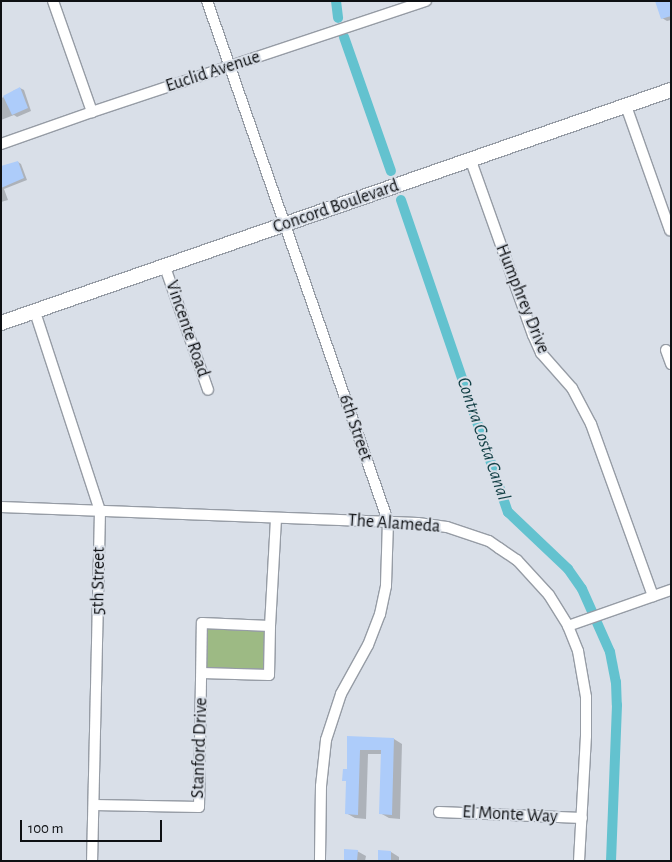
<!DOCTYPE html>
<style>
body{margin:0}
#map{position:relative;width:672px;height:862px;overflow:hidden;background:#d9dfe8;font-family:"Alegreya Sans",sans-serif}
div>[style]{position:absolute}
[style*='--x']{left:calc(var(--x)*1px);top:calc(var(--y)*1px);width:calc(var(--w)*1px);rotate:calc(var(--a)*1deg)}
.green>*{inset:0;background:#9dba84}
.shadow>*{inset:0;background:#0003}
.canal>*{height:10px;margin:-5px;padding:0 5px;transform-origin:5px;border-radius:5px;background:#63c2cf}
.building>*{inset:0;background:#adccfa}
.roads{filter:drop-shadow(1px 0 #969ca5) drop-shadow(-1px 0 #969ca5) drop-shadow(0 1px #969ca5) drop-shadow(0 -1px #969ca5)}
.street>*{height:10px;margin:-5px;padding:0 5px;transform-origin:5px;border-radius:5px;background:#fff}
.secondary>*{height:14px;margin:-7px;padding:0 7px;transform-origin:7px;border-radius:7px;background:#fff}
span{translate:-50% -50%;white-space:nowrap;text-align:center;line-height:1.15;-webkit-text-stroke:4px #d9dfe8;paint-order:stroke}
.street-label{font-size:18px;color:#0e1013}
.water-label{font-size:19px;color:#123f45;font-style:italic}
.frame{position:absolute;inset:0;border:2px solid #0e1013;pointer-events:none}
.scale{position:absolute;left:20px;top:820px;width:142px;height:22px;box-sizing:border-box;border:2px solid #0e1013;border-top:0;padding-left:6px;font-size:15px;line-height:18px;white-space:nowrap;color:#0e1013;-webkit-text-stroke:4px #d9dfe8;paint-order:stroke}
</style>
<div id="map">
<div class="green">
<i style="clip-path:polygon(202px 623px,270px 626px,269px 675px,202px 673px)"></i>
</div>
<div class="shadow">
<i style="clip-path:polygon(671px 1px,671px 20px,667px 21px,662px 18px)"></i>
<i style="clip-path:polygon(20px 88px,24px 90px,31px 111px,17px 117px,14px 115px,1px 120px,1px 98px,14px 94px,13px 91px)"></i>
<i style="clip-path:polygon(18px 162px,21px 164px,27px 180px,4px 189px,8px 200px,1px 202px,1px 176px)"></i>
<i style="clip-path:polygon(349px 738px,394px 739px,402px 744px,400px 819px,389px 818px,380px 813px,382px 754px,368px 754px,366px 819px,355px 818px,346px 813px,348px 782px,344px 780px,348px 771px)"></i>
<i style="clip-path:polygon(357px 851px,366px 856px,365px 861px,345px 861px)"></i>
<i style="clip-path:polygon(391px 852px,399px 857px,399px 861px,379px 861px)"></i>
</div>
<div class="canal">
<i style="--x:336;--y:1;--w:17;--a:83"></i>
<i style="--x:344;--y:37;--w:142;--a:70.7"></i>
<i style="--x:401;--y:200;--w:330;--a:71.1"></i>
<i style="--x:508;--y:512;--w:83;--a:43.5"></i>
<i style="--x:568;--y:569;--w:24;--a:55"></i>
<i style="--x:582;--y:589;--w:69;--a:66"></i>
<i style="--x:610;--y:652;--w:31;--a:79"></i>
<i style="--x:616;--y:682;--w:23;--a:88"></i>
<i style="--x:617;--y:705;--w:156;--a:92.2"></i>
</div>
<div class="building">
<i style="clip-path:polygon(655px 1px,671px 1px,671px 16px,661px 19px)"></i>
<i style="clip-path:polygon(20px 87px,28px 108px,12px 115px,3px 96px)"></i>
<i style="clip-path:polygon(18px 161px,24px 178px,1px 188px,1px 166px)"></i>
<i style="clip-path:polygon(347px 736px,394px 738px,392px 815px,379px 814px,381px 750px,360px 750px,358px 815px,345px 814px,346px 781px,342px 781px,343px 769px,347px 769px)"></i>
<i style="clip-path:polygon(344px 849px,358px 850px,357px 861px,344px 861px)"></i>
<i style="clip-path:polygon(378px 850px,391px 851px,391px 861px,378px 861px)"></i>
</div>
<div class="roads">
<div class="street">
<i style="--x:53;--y:1;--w:118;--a:70.6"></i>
<i style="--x:207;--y:1;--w:551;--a:70.81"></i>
<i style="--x:388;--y:521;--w:65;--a:91.8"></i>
<i style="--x:386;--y:586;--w:29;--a:102"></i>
<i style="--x:380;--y:614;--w:33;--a:111"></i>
<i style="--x:368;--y:645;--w:56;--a:118.9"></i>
<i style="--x:341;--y:694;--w:48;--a:108.1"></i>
<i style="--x:326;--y:740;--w:46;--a:96.2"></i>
<i style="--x:321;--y:786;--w:75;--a:90.8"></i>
<i style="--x:626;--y:106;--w:132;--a:70.5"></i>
<i style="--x:1;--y:144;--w:96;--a:-19.4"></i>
<i style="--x:92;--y:112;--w:352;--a:-18.4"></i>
<i style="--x:471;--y:161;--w:185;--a:70.4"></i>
<i style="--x:533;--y:335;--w:20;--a:66"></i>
<i style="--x:541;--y:353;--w:47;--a:48.5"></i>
<i style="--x:572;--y:388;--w:41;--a:62.2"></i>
<i style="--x:591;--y:424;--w:183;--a:70.2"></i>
<i style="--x:165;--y:267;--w:130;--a:70.7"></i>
<i style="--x:35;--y:312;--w:209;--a:71.9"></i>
<i style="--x:100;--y:511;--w:350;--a:91.3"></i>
<i style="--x:666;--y:350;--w:15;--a:70"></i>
<i style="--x:1;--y:507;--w:417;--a:2.2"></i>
<i style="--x:418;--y:523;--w:29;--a:8"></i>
<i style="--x:447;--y:527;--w:44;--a:18.4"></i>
<i style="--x:489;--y:541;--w:12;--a:35"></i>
<i style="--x:499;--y:548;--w:22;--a:34"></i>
<i style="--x:517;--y:560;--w:47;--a:47.6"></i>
<i style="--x:549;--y:595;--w:36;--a:58"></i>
<i style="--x:568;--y:626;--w:27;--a:68"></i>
<i style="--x:578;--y:651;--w:47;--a:80.1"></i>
<i style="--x:586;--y:697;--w:39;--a:90"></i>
<i style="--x:586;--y:736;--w:125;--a:93.2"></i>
<i style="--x:568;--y:626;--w:109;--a:-19.3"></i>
<i style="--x:202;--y:673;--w:67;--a:1.7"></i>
<i style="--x:269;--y:675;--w:49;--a:-88.8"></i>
<i style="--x:94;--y:805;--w:105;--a:1.1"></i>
<i style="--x:199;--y:807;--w:184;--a:-89.1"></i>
<i style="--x:202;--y:623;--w:68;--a:2.5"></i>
<i style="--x:270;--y:626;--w:108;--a:-86.8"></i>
<i style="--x:439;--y:812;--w:143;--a:2.4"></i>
</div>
<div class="secondary">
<i style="--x:1;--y:323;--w:709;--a:-19.18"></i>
</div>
</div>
<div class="street-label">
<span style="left:213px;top:72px;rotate:-18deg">Euclid Avenue</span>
<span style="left:336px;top:207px;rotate:-19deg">Concord Boulevard</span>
<span style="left:522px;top:299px;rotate:68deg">Humphrey Drive</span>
<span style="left:187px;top:329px;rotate:71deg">Vincente Road</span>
<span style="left:355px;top:428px;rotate:71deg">6th Street</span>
<span style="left:394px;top:524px;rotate:4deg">The Alameda</span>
<span style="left:99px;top:581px;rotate:-89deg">5th Street</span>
<span style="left:200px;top:748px;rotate:-88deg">Stanford Drive</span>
<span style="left:510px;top:815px;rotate:3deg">El Monte Way</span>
</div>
<div class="water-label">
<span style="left:483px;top:439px;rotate:71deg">Contra Costa Canal</span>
</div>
<div class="frame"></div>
<div class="scale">100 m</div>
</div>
